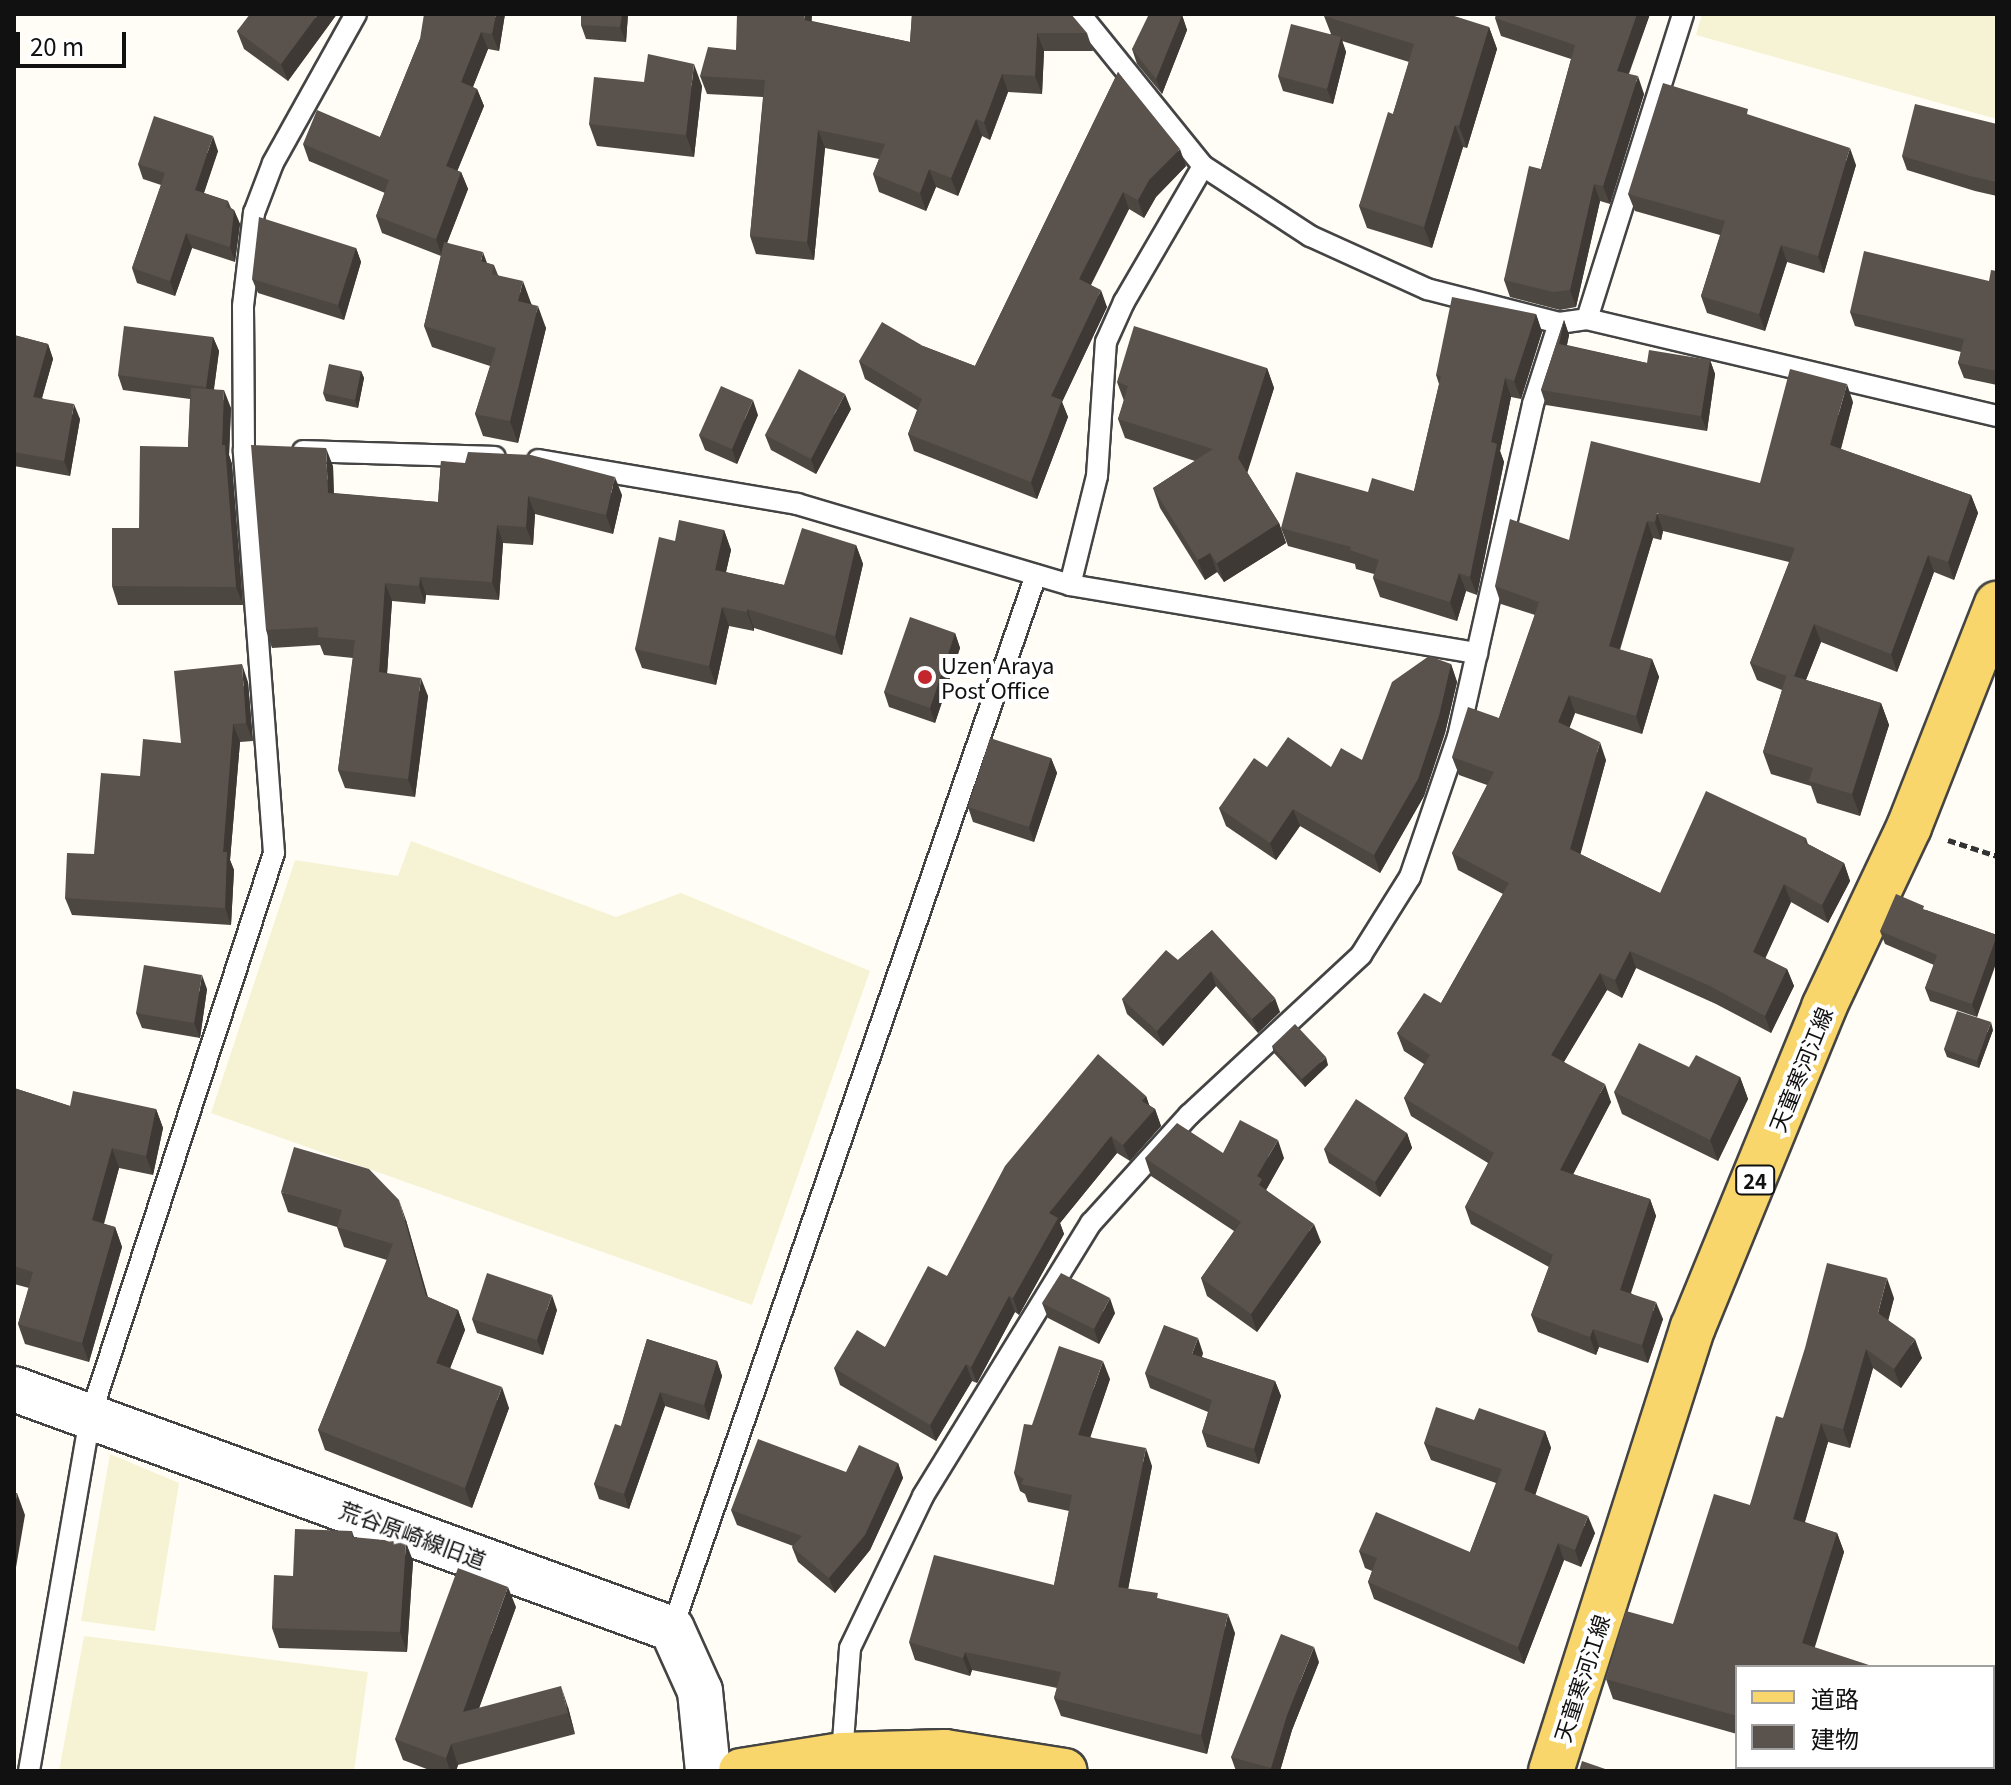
<!DOCTYPE html>
<meta charset="utf-8">
<style>
body{margin:0}
#map{position:relative;width:2011px;height:1785px;overflow:hidden;background:#fffdf5;font-family:Georgia,"Noto Sans JP",serif}
div>[style]{position:absolute}
[style*='--x']{left:calc(var(--x)*1px);top:calc(var(--y)*1px);width:calc(var(--w)*1px);rotate:calc(var(--a)*1deg)}
.farmland>*{inset:0;background:#f6f3d4}
.path>*{height:5px;margin-top:-2.5px;transform-origin:0;background:repeating-linear-gradient(90deg,#333 0 8px,transparent 0 12px)}
.roads{filter:drop-shadow(2px 0 #444) drop-shadow(-2px 0 #444) drop-shadow(0 2px #444) drop-shadow(0 -2px #444)}
.service>*{height:20px;margin:-10px;padding:0 10px;transform-origin:10px;border-radius:10px;background:#fff}
.tertiary>*{height:44px;margin:-22px;padding:0 22px;transform-origin:22px;border-radius:22px;background:#fff}
.primary>*{height:44px;margin:-22px;padding:0 22px;transform-origin:22px;border-radius:22px;background:#f9d66b}
.wall>*{inset:0;background:#4d4742}
.shaded-wall>*{inset:0;background:#3f3936}
.building>*{inset:0;background:#5a524d}
.dots>*{width:22px;height:22px;translate:-50% -50%;box-sizing:border-box;border:4px solid #fff;border-radius:50%}
span{translate:-50% -50%;white-space:nowrap;text-align:center;line-height:1.15;-webkit-text-stroke:8px #fff;paint-order:stroke}
.shield-label span{padding:2px 6px;background:#fff;border:2px solid;border-radius:6px;-webkit-text-stroke-width:0}
.shield-label{font-size:20px;color:#111;font-weight:700}
.poi-label{font-size:22px;color:#111}
.left{translate:0 -50%;text-align:left}
.street-label{font-size:22px;color:#111}
.frame{position:absolute;inset:0;border:16px solid #111;pointer-events:none}
.legend{position:absolute;left:1735px;top:1665px;width:260px;height:104px;box-sizing:border-box;background:#fff;border:2px solid #a0a0a0;margin:0;padding:10px 14px;list-style:none;font-size:24px;color:#111}
.legend li{display:flex;align-items:center;gap:16px;height:40px}
.legend b{width:40px;border:2px solid #a0a0a0}
.scale{position:absolute;left:16px;top:32px;width:110px;height:36px;box-sizing:border-box;border:4px solid #111;border-top:0;padding-left:10px;font-size:24px;line-height:28px;white-space:nowrap;color:#111;-webkit-text-stroke:6px #fff;paint-order:stroke}
</style>
<div id="map">
<div class="farmland">
<i style="clip-path:polygon(1702px 14px,1997px 14px,1997px 119px,1696px 35px)"></i>
<i style="clip-path:polygon(411px 841px,616px 917px,681px 893px,870px 971px,752px 1305px,211px 1113px,295px 860px,398px 876px)"></i>
<i style="clip-path:polygon(110px 1454px,179px 1483px,155px 1631px,81px 1621px)"></i>
<i style="clip-path:polygon(84px 1636px,368px 1672px,354px 1771px,59px 1771px)"></i>
</div>
<div class="path">
<i style="--x:1948;--y:840;--w:52;--a:18.1"></i>
</div>
<div class="roads">
<div class="service">
<i style="--x:1587;--y:319;--w:320;--a:-72.5"></i>
<i style="--x:1559;--y:323;--w:28;--a:-8"></i>
<i style="--x:1587;--y:319;--w:421;--a:13.3"></i>
<i style="--x:303;--y:451;--w:192;--a:1.8"></i>
<i style="--x:538;--y:460;--w:263;--a:9.6"></i>
<i style="--x:797;--y:504;--w:285;--a:16.5"></i>
<i style="--x:1070;--y:585;--w:413;--a:9.5"></i>
<i style="--x:1070;--y:585;--w:112;--a:-76.1"></i>
<i style="--x:1097;--y:476;--w:134;--a:-86.2"></i>
<i style="--x:1106;--y:342;--w:44;--a:-65.8"></i>
<i style="--x:1124;--y:302;--w:157;--a:-59.8"></i>
<i style="--x:672;--y:1629;--w:1115;--a:-70.95"></i>
<i style="--x:842;--y:1755;--w:107;--a:-85.7"></i>
<i style="--x:850;--y:1648;--w:169;--a:-64.3"></i>
<i style="--x:923;--y:1496;--w:321;--a:-58.4"></i>
<i style="--x:1091;--y:1223;--w:146;--a:-47.8"></i>
<i style="--x:1189;--y:1115;--w:235;--a:-42.9"></i>
<i style="--x:1361;--y:955;--w:92;--a:-57.9"></i>
<i style="--x:1410;--y:877;--w:148;--a:-71.1"></i>
<i style="--x:1458;--y:737;--w:341;--a:-77.3"></i>
<i style="--x:1533;--y:404;--w:85;--a:-72.2"></i>
<i style="--x:1559;--y:323;--w:136;--a:-165.6"></i>
<i style="--x:1427;--y:289;--w:128;--a:-155.6"></i>
<i style="--x:1310;--y:236;--w:128;--a:-146.8"></i>
<i style="--x:1203;--y:166;--w:196;--a:-129"></i>
<i style="--x:29;--y:1771;--w:359;--a:-80.2"></i>
<i style="--x:90;--y:1417;--w:593;--a:-71.93"></i>
<i style="--x:274;--y:853;--w:404;--a:-94.3"></i>
<i style="--x:244;--y:450;--w:144;--a:-90.4"></i>
<i style="--x:243;--y:306;--w:94;--a:-83.3"></i>
<i style="--x:254;--y:213;--w:53;--a:-69.2"></i>
<i style="--x:273;--y:163;--w:171;--a:-60.9"></i>
</div>
<div class="tertiary">
<i style="--x:14;--y:1389;--w:700;--a:20.04"></i>
<i style="--x:672;--y:1629;--w:68;--a:65.7"></i>
<i style="--x:700;--y:1691;--w:80;--a:84.3"></i>
</div>
<div class="primary">
<i style="--x:741;--y:1771;--w:102;--a:-9"></i>
<i style="--x:842;--y:1755;--w:103;--a:-1.7"></i>
<i style="--x:945;--y:1752;--w:121;--a:9"></i>
<i style="--x:1551;--y:1771;--w:466;--a:-72.3"></i>
<i style="--x:1693;--y:1327;--w:346;--a:-67.7"></i>
<i style="--x:1824;--y:1007;--w:199;--a:-64.7"></i>
<i style="--x:1909;--y:827;--w:240;--a:-68.5"></i>
</div>
</div>
<div class="wall">
<i style="clip-path:polygon(337px 14px,288px 81px,244px 49px,237px 31px)"></i>
<i style="clip-path:polygon(505px 14px,499px 51px,488px 49px,473px 87px,477px 89px,484px 106px,457px 171px,461px 172px,468px 189px,447px 243px,487px 263px,494px 265px,498px 275px,531px 303px,546px 328px,518px 443px,483px 436px,475px 414px,490px 366px,432px 347px,424px 326px,441px 256px,382px 233px,376px 216px,385px 193px,309px 161px,303px 144px,380px 137px,420px 39px)"></i>
<i style="clip-path:polygon(581px 14px,628px 14px,626px 42px,586px 39px,581px 25px)"></i>
<i style="clip-path:polygon(912px 14px,1087px 33px,1093px 51px,1044px 51px,1042px 94px,1008px 92px,990px 140px,982px 136px,958px 196px,936px 187px,926px 211px,879px 192px,873px 174px,879px 159px,825px 148px,814px 260px,756px 254px,750px 236px,763px 97px,707px 94px,700px 76px,736px 50px,812px 21px,910px 42px)"></i>
<i style="clip-path:polygon(1650px 14px,1629px 74px,1644px 94px,1610px 204px,1600px 201px,1576px 307px,1560px 310px,1510px 297px,1504px 280px,1541px 169px,1571px 59px,1501px 36px,1495px 18px)"></i>
<i style="clip-path:polygon(1182px 15px,1187px 30px,1162px 94px,1137px 64px,1132px 49px)"></i>
<i style="clip-path:polygon(1324px 16px,1489px 27px,1497px 49px,1467px 148px,1463px 147px,1432px 248px,1367px 228px,1359px 206px,1393px 114px,1409px 62px,1342px 41px,1346px 52px,1333px 104px,1283px 91px,1278px 76px,1331px 34px)"></i>
<i style="clip-path:polygon(1118px 72px,1186px 166px,1156px 197px,1144px 218px,1129px 209px,1091px 285px,1107px 307px,1062px 402px,1068px 417px,1037px 499px,914px 451px,908px 434px,917px 410px,865px 379px,859px 361px,923px 346px,975px 366px)"></i>
<i style="clip-path:polygon(644px 82px,702px 86px,694px 157px,597px 146px,589px 124px)"></i>
<i style="clip-path:polygon(1751px 116px,1856px 165px,1824px 273px,1787px 262px,1765px 331px,1707px 313px,1701px 296px,1720px 235px,1635px 211px,1628px 194px)"></i>
<i style="clip-path:polygon(1997px 124px,1997px 196px,1975px 191px,1907px 170px,1902px 156px)"></i>
<i style="clip-path:polygon(218px 151px,204px 193px,228px 201px,231px 208px,234px 210px,240px 224px,235px 262px,192px 248px,175px 296px,137px 283px,132px 268px,161px 185px,143px 179px,138px 164px)"></i>
<i style="clip-path:polygon(356px 248px,361px 262px,344px 320px,258px 293px,252px 279px)"></i>
<i style="clip-path:polygon(1997px 271px,1997px 385px,1964px 378px,1958px 363px,1961px 352px,1855px 326px,1850px 312px,1989px 281px)"></i>
<i style="clip-path:polygon(1536px 314px,1542px 332px,1521px 399px,1511px 397px,1500px 451px,1504px 462px,1477px 595px,1466px 591px,1457px 621px,1380px 597px,1373px 578px,1374px 574px,1356px 569px,1355px 564px,1288px 546px,1281px 528px,1368px 492px,1414px 491px,1439px 384px,1436px 375px)"></i>
<i style="clip-path:polygon(1564px 320px,1569px 335px,1567px 345px,1647px 363px,1710px 360px,1715px 374px,1707px 431px,1546px 405px,1541px 390px)"></i>
<i style="clip-path:polygon(14px 335px,48px 344px,53px 359px,42px 398px,80px 419px,70px 476px,14px 466px)"></i>
<i style="clip-path:polygon(213px 337px,219px 351px,214px 389px,231px 408px,229px 455px,232px 464px,243px 605px,118px 605px,112px 586px,139px 528px,188px 447px,190px 399px,123px 390px,118px 375px)"></i>
<i style="clip-path:polygon(1267px 368px,1274px 388px,1247px 472px,1279px 523px,1286px 543px,1224px 582px,1217px 572px,1205px 580px,1160px 508px,1153px 488px,1195px 461px,1125px 438px,1118px 419px,1124px 401px,1117px 382px)"></i>
<i style="clip-path:polygon(361px 371px,364px 378px,358px 408px,326px 401px,323px 393px)"></i>
<i style="clip-path:polygon(1853px 402px,1841px 449px,1971px 495px,1978px 513px,1954px 580px,1934px 572px,1897px 672px,1821px 642px,1806px 680px,1881px 703px,1889px 725px,1860px 816px,1817px 803px,1811px 786px,1771px 774px,1763px 752px,1782px 690px,1757px 680px,1750px 663px,1789px 562px,1663px 531px,1661px 540px,1653px 538px,1620px 650px,1652px 659px,1659px 677px,1642px 734px,1575px 713px,1569px 728px,1606px 760px,1580px 854px,1660px 893px,1806px 838px,1808px 844px,1844px 863px,1850px 881px,1828px 923px,1791px 902px,1765px 958px,1787px 969px,1794px 986px,1771px 1033px,1716px 1004px,1636px 968px,1622px 998px,1607px 990px,1564px 1062px,1611px 1102px,1573px 1174px,1650px 1199px,1656px 1216px,1631px 1293px,1663px 1319px,1648px 1363px,1599px 1347px,1596px 1355px,1538px 1332px,1531px 1315px,1549px 1267px,1471px 1224px,1465px 1207px,1488px 1163px,1411px 1116px,1404px 1098px,1424px 1064px,1404px 1051px,1397px 1033px,1441px 1003px,1503px 894px,1458px 870px,1452px 853px,1487px 785px,1459px 775px,1452px 757px,1499px 718px,1535px 615px,1501px 604px,1495px 586px,1569px 540px,1760px 483px)"></i>
<i style="clip-path:polygon(851px 409px,816px 474px,771px 450px,765px 435px)"></i>
<i style="clip-path:polygon(758px 415px,737px 464px,705px 450px,699px 435px)"></i>
<i style="clip-path:polygon(441px 461px,622px 495px,613px 534px,535px 514px,533px 545px,503px 543px,499px 600px,426px 595px,425px 604px,392px 601px,387px 673px,428px 696px,415px 797px,345px 788px,338px 770px,353px 658px,324px 655px,320px 645px,272px 648px,266px 630px,333px 466px,334px 493px,438px 502px)"></i>
<i style="clip-path:polygon(724px 530px,731px 550px,726px 572px,784px 585px,856px 545px,863px 564px,842px 655px,754px 628px,754px 631px,729px 626px,716px 685px,642px 668px,635px 649px,675px 541px)"></i>
<i style="clip-path:polygon(955px 633px,960px 648px,935px 723px,889px 707px,884px 692px)"></i>
<i style="clip-path:polygon(1451px 664px,1457px 682px,1445px 733px,1424px 796px,1380px 873px,1300px 826px,1276px 860px,1226px 826px,1219px 808px,1267px 767px,1331px 767px,1362px 760px)"></i>
<i style="clip-path:polygon(248px 682px,253px 741px,240px 742px,230px 860px,234px 870px,231px 925px,72px 915px,65px 898px,94px 854px,140px 776px,181px 743px)"></i>
<i style="clip-path:polygon(1051px 758px,1057px 773px,1034px 842px,973px 822px,968px 807px)"></i>
<i style="clip-path:polygon(1926px 910px,1997px 935px,1977px 1017px,1930px 1001px,1925px 988px,1934px 965px,1885px 944px,1880px 931px)"></i>
<i style="clip-path:polygon(1212px 930px,1280px 1012px,1258px 1033px,1216px 986px,1163px 1046px,1127px 1014px,1122px 999px,1178px 960px)"></i>
<i style="clip-path:polygon(207px 989px,200px 1038px,142px 1028px,136px 1013px)"></i>
<i style="clip-path:polygon(1993px 1030px,1979px 1068px,1947px 1057px,1944px 1049px)"></i>
<i style="clip-path:polygon(1272px 1046px,1328px 1065px,1305px 1087px,1274px 1053px)"></i>
<i style="clip-path:polygon(1689px 1067px,1740px 1077px,1748px 1099px,1718px 1161px,1622px 1114px,1614px 1092px)"></i>
<i style="clip-path:polygon(14px 1088px,70px 1106px,156px 1109px,163px 1128px,153px 1175px,119px 1168px,104px 1224px,115px 1227px,122px 1247px,89px 1362px,25px 1344px,18px 1324px,29px 1288px,14px 1284px)"></i>
<i style="clip-path:polygon(1146px 1096px,1149px 1105px,1155px 1109px,1161px 1126px,1130px 1161px,1117px 1153px,1060px 1223px,1064px 1234px,1019px 1315px,1015px 1312px,977px 1383px,972px 1381px,936px 1441px,840px 1385px,834px 1368px,885px 1347px,947px 1276px)"></i>
<i style="clip-path:polygon(1407px 1133px,1412px 1148px,1380px 1197px,1329px 1163px,1324px 1149px)"></i>
<i style="clip-path:polygon(1223px 1153px,1284px 1158px,1266px 1190px,1321px 1242px,1257px 1332px,1207px 1296px,1201px 1278px,1234px 1231px,1151px 1176px,1145px 1158px)"></i>
<i style="clip-path:polygon(281px 1192px,406px 1220px,428px 1297px,458px 1310px,465px 1330px,450px 1368px,509px 1408px,472px 1508px,325px 1450px,318px 1430px,387px 1260px,344px 1247px,337px 1227px,288px 1212px)"></i>
<i style="clip-path:polygon(1894px 1298px,1888px 1320px,1922px 1358px,1901px 1388px,1873px 1368px,1850px 1448px,1828px 1442px,1805px 1522px,1837px 1533px,1844px 1552px,1814px 1647px,1737px 1667px,1737px 1734px,1613px 1699px,1606px 1679px,1673px 1624px,1750px 1505px,1783px 1418px)"></i>
<i style="clip-path:polygon(1042px 1303px,1115px 1313px,1099px 1344px,1048px 1318px)"></i>
<i style="clip-path:polygon(557px 1310px,543px 1355px,477px 1333px,472px 1319px)"></i>
<i style="clip-path:polygon(647px 1339px,717px 1361px,722px 1376px,709px 1420px,665px 1406px,629px 1509px,599px 1499px,594px 1484px,621px 1426px)"></i>
<i style="clip-path:polygon(1203px 1353px,1202px 1357px,1275px 1381px,1281px 1396px,1259px 1464px,1207px 1447px,1202px 1432px,1208px 1412px,1150px 1388px,1145px 1373px)"></i>
<i style="clip-path:polygon(1110px 1379px,1090px 1437px,1152px 1466px,1128px 1589px,1160px 1599px,1235px 1633px,1207px 1754px,1061px 1716px,1054px 1698px,1057px 1688px,972px 1670px,970px 1676px,915px 1660px,909px 1642px,1054px 1585px,1069px 1511px,1028px 1502px,1025px 1494px,1020px 1491px,1014px 1473px,1032px 1425px)"></i>
<i style="clip-path:polygon(1474px 1420px,1545px 1431px,1551px 1448px,1535px 1495px,1595px 1533px,1581px 1567px,1564px 1560px,1524px 1664px,1374px 1599px,1368px 1582px,1372px 1571px,1365px 1568px,1359px 1551px,1470px 1552px,1496px 1483px,1431px 1460px,1424px 1443px)"></i>
<i style="clip-path:polygon(898px 1463px,903px 1478px,870px 1550px,835px 1593px,798px 1562px,792px 1547px,793px 1546px,737px 1525px,731px 1510px,846px 1472px)"></i>
<i style="clip-path:polygon(352px 1531px,354px 1537px,413px 1561px,407px 1652px,279px 1648px,272px 1628px,293px 1576px)"></i>
<i style="clip-path:polygon(516px 1607px,479px 1708px,568px 1707px,575px 1734px,458px 1765px,456px 1771px,432px 1771px,403px 1760px,395px 1739px)"></i>
<i style="clip-path:polygon(1319px 1662px,1292px 1730px,1280px 1771px,1236px 1771px,1231px 1757px)"></i>
<i style="clip-path:polygon(1822px 1767px,1913px 1767px,1912px 1771px,1823px 1771px)"></i>
<i style="clip-path:polygon(1967px 1767px,1993px 1767px,1997px 1771px,1968px 1771px)"></i>
</div>
<div class="shaded-wall">
<i style="clip-path:polygon(318px 14px,337px 14px,288px 81px,281px 64px)"></i>
<i style="clip-path:polygon(496px 14px,505px 14px,499px 51px,492px 34px)"></i>
<i style="clip-path:polygon(622px 14px,628px 14px,626px 42px,620px 27px)"></i>
<i style="clip-path:polygon(805px 14px,812px 14px,812px 15px,811px 38px,804px 20px)"></i>
<i style="clip-path:polygon(1637px 14px,1650px 14px,1623px 88px,1617px 71px)"></i>
<i style="clip-path:polygon(1182px 15px,1187px 30px,1162px 94px,1156px 79px)"></i>
<i style="clip-path:polygon(1489px 27px,1497px 49px,1467px 148px,1459px 126px)"></i>
<i style="clip-path:polygon(481px 32px,488px 49px,468px 99px,461px 82px)"></i>
<i style="clip-path:polygon(1037px 33px,1044px 51px,1042px 94px,1035px 76px)"></i>
<i style="clip-path:polygon(1341px 37px,1346px 52px,1333px 104px,1327px 89px)"></i>
<i style="clip-path:polygon(694px 64px,702px 86px,694px 157px,686px 135px)"></i>
<i style="clip-path:polygon(1002px 74px,1008px 92px,990px 140px,984px 122px)"></i>
<i style="clip-path:polygon(1638px 76px,1644px 94px,1610px 204px,1603px 186px)"></i>
<i style="clip-path:polygon(477px 89px,484px 106px,452px 184px,446px 166px)"></i>
<i style="clip-path:polygon(976px 119px,982px 136px,958px 196px,951px 178px)"></i>
<i style="clip-path:polygon(1455px 125px,1463px 147px,1432px 248px,1424px 227px)"></i>
<i style="clip-path:polygon(818px 130px,825px 148px,814px 260px,807px 242px)"></i>
<i style="clip-path:polygon(213px 136px,218px 151px,200px 204px,195px 190px)"></i>
<i style="clip-path:polygon(1850px 148px,1856px 165px,1824px 273px,1818px 256px)"></i>
<i style="clip-path:polygon(1180px 149px,1186px 166px,1156px 197px,1144px 218px,1138px 200px,1149px 180px)"></i>
<i style="clip-path:polygon(929px 169px,936px 187px,926px 211px,920px 193px)"></i>
<i style="clip-path:polygon(461px 172px,468px 189px,442px 256px,436px 239px)"></i>
<i style="clip-path:polygon(1594px 184px,1600px 201px,1576px 307px,1570px 290px)"></i>
<i style="clip-path:polygon(1123px 192px,1129px 209px,1085px 296px,1079px 279px)"></i>
<i style="clip-path:polygon(234px 210px,240px 224px,235px 262px,230px 247px)"></i>
<i style="clip-path:polygon(186px 233px,192px 248px,175px 296px,170px 281px)"></i>
<i style="clip-path:polygon(1781px 245px,1787px 262px,1765px 331px,1759px 314px)"></i>
<i style="clip-path:polygon(356px 248px,361px 262px,344px 320px,338px 305px)"></i>
<i style="clip-path:polygon(483px 252px,491px 274px,481px 261px)"></i>
<i style="clip-path:polygon(523px 281px,531px 303px,526px 323px,518px 301px)"></i>
<i style="clip-path:polygon(1101px 290px,1107px 307px,1062px 402px,1068px 417px,1037px 499px,1031px 482px,1051px 396px)"></i>
<i style="clip-path:polygon(538px 306px,546px 328px,518px 443px,510px 421px)"></i>
<i style="clip-path:polygon(1536px 314px,1542px 332px,1521px 399px,1514px 381px)"></i>
<i style="clip-path:polygon(1564px 320px,1569px 335px,1564px 358px,1559px 344px)"></i>
<i style="clip-path:polygon(213px 337px,219px 351px,212px 402px,206px 387px)"></i>
<i style="clip-path:polygon(48px 344px,53px 359px,38px 412px,33px 397px)"></i>
<i style="clip-path:polygon(1710px 360px,1715px 374px,1707px 431px,1701px 416px)"></i>
<i style="clip-path:polygon(1267px 368px,1274px 388px,1246px 477px,1238px 458px)"></i>
<i style="clip-path:polygon(361px 371px,364px 378px,358px 408px,355px 400px)"></i>
<i style="clip-path:polygon(1505px 378px,1511px 397px,1500px 451px,1504px 462px,1477px 595px,1470px 577px,1491px 442px)"></i>
<i style="clip-path:polygon(1847px 384px,1853px 402px,1837px 463px,1830px 445px)"></i>
<i style="clip-path:polygon(224px 390px,231px 408px,229px 455px,232px 464px,243px 605px,236px 587px,222px 445px)"></i>
<i style="clip-path:polygon(845px 394px,851px 409px,816px 474px,811px 459px)"></i>
<i style="clip-path:polygon(753px 400px,758px 415px,737px 464px,732px 449px)"></i>
<i style="clip-path:polygon(74px 404px,80px 419px,70px 476px,64px 461px)"></i>
<i style="clip-path:polygon(326px 448px,333px 466px,334px 511px,328px 493px)"></i>
<i style="clip-path:polygon(615px 477px,622px 495px,613px 534px,606px 515px)"></i>
<i style="clip-path:polygon(1971px 495px,1978px 513px,1954px 580px,1948px 562px)"></i>
<i style="clip-path:polygon(528px 496px,535px 514px,533px 545px,526px 527px)"></i>
<i style="clip-path:polygon(1657px 513px,1663px 531px,1661px 540px,1655px 522px)"></i>
<i style="clip-path:polygon(1647px 521px,1653px 538px,1615px 664px,1609px 646px)"></i>
<i style="clip-path:polygon(1279px 523px,1286px 543px,1224px 582px,1217px 563px)"></i>
<i style="clip-path:polygon(497px 525px,503px 543px,499px 600px,492px 582px)"></i>
<i style="clip-path:polygon(724px 530px,731px 550px,722px 589px,715px 570px)"></i>
<i style="clip-path:polygon(856px 545px,863px 564px,842px 655px,835px 636px)"></i>
<i style="clip-path:polygon(1210px 553px,1217px 572px,1205px 580px,1198px 560px)"></i>
<i style="clip-path:polygon(1928px 555px,1934px 572px,1897px 672px,1891px 654px)"></i>
<i style="clip-path:polygon(1459px 573px,1466px 591px,1457px 621px,1450px 602px)"></i>
<i style="clip-path:polygon(420px 577px,426px 595px,425px 604px,419px 586px)"></i>
<i style="clip-path:polygon(385px 583px,392px 601px,386px 690px,379px 672px)"></i>
<i style="clip-path:polygon(722px 607px,729px 626px,716px 685px,709px 666px)"></i>
<i style="clip-path:polygon(747px 609px,754px 628px,754px 631px,747px 612px)"></i>
<i style="clip-path:polygon(1814px 624px,1821px 642px,1799px 697px,1793px 679px)"></i>
<i style="clip-path:polygon(955px 633px,960px 648px,935px 723px,930px 708px)"></i>
<i style="clip-path:polygon(1652px 659px,1659px 677px,1642px 734px,1636px 716px)"></i>
<i style="clip-path:polygon(242px 664px,248px 682px,253px 741px,246px 723px)"></i>
<i style="clip-path:polygon(1451px 664px,1457px 682px,1445px 733px,1424px 796px,1380px 873px,1374px 855px)"></i>
<i style="clip-path:polygon(421px 678px,428px 696px,415px 797px,408px 779px)"></i>
<i style="clip-path:polygon(1569px 695px,1575px 713px,1565px 740px,1558px 722px)"></i>
<i style="clip-path:polygon(1881px 703px,1889px 725px,1860px 816px,1852px 794px)"></i>
<i style="clip-path:polygon(233px 724px,240px 742px,230px 860px,234px 870px,231px 925px,225px 908px,223px 852px)"></i>
<i style="clip-path:polygon(1600px 742px,1606px 760px,1577px 867px,1570px 849px)"></i>
<i style="clip-path:polygon(1051px 758px,1057px 773px,1034px 842px,1029px 827px)"></i>
<i style="clip-path:polygon(1293px 809px,1300px 826px,1276px 860px,1270px 843px)"></i>
<i style="clip-path:polygon(1844px 863px,1850px 881px,1828px 923px,1822px 905px)"></i>
<i style="clip-path:polygon(1784px 884px,1791px 902px,1760px 970px,1753px 952px)"></i>
<i style="clip-path:polygon(1997px 935px,1997px 961px,1977px 1017px,1972px 1004px)"></i>
<i style="clip-path:polygon(1630px 951px,1636px 968px,1622px 998px,1615px 980px)"></i>
<i style="clip-path:polygon(1787px 969px,1794px 986px,1771px 1033px,1765px 1016px)"></i>
<i style="clip-path:polygon(1211px 971px,1216px 986px,1163px 1046px,1157px 1031px)"></i>
<i style="clip-path:polygon(1600px 973px,1607px 990px,1557px 1073px,1551px 1055px)"></i>
<i style="clip-path:polygon(202px 975px,207px 989px,200px 1038px,194px 1023px)"></i>
<i style="clip-path:polygon(1275px 998px,1280px 1012px,1258px 1033px,1252px 1019px)"></i>
<i style="clip-path:polygon(1991px 1022px,1993px 1030px,1979px 1068px,1977px 1061px)"></i>
<i style="clip-path:polygon(1326px 1057px,1328px 1065px,1305px 1087px,1302px 1079px)"></i>
<i style="clip-path:polygon(1740px 1077px,1748px 1099px,1718px 1161px,1710px 1140px)"></i>
<i style="clip-path:polygon(1605px 1084px,1611px 1102px,1566px 1188px,1560px 1170px)"></i>
<i style="clip-path:polygon(1146px 1096px,1152px 1113px,1155px 1109px,1161px 1126px,1130px 1161px,1123px 1145px,1142px 1101px)"></i>
<i style="clip-path:polygon(156px 1109px,163px 1128px,153px 1175px,146px 1156px)"></i>
<i style="clip-path:polygon(1407px 1133px,1412px 1148px,1380px 1197px,1375px 1182px)"></i>
<i style="clip-path:polygon(1111px 1136px,1117px 1153px,1060px 1223px,1064px 1234px,1019px 1315px,1013px 1298px,1049px 1213px)"></i>
<i style="clip-path:polygon(1278px 1140px,1284px 1158px,1266px 1190px,1259px 1185px,1257px 1176px)"></i>
<i style="clip-path:polygon(112px 1148px,119px 1168px,99px 1240px,92px 1220px)"></i>
<i style="clip-path:polygon(1650px 1199px,1656px 1216px,1626px 1307px,1620px 1290px)"></i>
<i style="clip-path:polygon(399px 1200px,406px 1220px,433px 1317px,426px 1296px)"></i>
<i style="clip-path:polygon(1314px 1224px,1321px 1242px,1257px 1332px,1251px 1314px)"></i>
<i style="clip-path:polygon(115px 1227px,122px 1247px,89px 1362px,82px 1343px)"></i>
<i style="clip-path:polygon(1887px 1278px,1894px 1298px,1885px 1333px,1878px 1313px)"></i>
<i style="clip-path:polygon(552px 1295px,557px 1310px,543px 1355px,537px 1340px)"></i>
<i style="clip-path:polygon(1009px 1296px,1015px 1312px,977px 1383px,971px 1367px)"></i>
<i style="clip-path:polygon(1110px 1298px,1115px 1313px,1099px 1344px,1094px 1329px)"></i>
<i style="clip-path:polygon(1656px 1302px,1663px 1319px,1648px 1363px,1642px 1345px)"></i>
<i style="clip-path:polygon(458px 1310px,465px 1330px,444px 1384px,436px 1363px)"></i>
<i style="clip-path:polygon(1593px 1329px,1599px 1347px,1596px 1355px,1590px 1337px)"></i>
<i style="clip-path:polygon(1198px 1338px,1203px 1353px,1197px 1369px,1192px 1354px)"></i>
<i style="clip-path:polygon(1915px 1339px,1922px 1358px,1901px 1388px,1894px 1369px)"></i>
<i style="clip-path:polygon(1866px 1349px,1873px 1368px,1850px 1448px,1843px 1429px)"></i>
<i style="clip-path:polygon(717px 1361px,722px 1376px,709px 1420px,704px 1405px)"></i>
<i style="clip-path:polygon(1103px 1361px,1110px 1379px,1085px 1453px,1078px 1435px)"></i>
<i style="clip-path:polygon(966px 1364px,972px 1381px,936px 1441px,930px 1425px)"></i>
<i style="clip-path:polygon(1275px 1381px,1281px 1396px,1259px 1464px,1254px 1449px)"></i>
<i style="clip-path:polygon(502px 1387px,509px 1408px,472px 1508px,465px 1488px)"></i>
<i style="clip-path:polygon(660px 1392px,665px 1406px,629px 1509px,624px 1494px)"></i>
<i style="clip-path:polygon(1821px 1423px,1828px 1442px,1800px 1538px,1793px 1519px)"></i>
<i style="clip-path:polygon(1545px 1431px,1551px 1448px,1531px 1508px,1524px 1490px)"></i>
<i style="clip-path:polygon(1146px 1448px,1152px 1466px,1125px 1605px,1118px 1587px)"></i>
<i style="clip-path:polygon(898px 1463px,903px 1478px,870px 1550px,835px 1593px,829px 1578px)"></i>
<i style="clip-path:polygon(17px 1493px,25px 1515px,14px 1579px,14px 1512px)"></i>
<i style="clip-path:polygon(1588px 1516px,1595px 1533px,1581px 1567px,1575px 1550px)"></i>
<i style="clip-path:polygon(1837px 1533px,1844px 1552px,1810px 1663px,1802px 1643px)"></i>
<i style="clip-path:polygon(406px 1542px,413px 1561px,407px 1652px,400px 1632px)"></i>
<i style="clip-path:polygon(1558px 1543px,1564px 1560px,1524px 1664px,1518px 1647px)"></i>
<i style="clip-path:polygon(508px 1587px,516px 1607px,470px 1733px,463px 1712px)"></i>
<i style="clip-path:polygon(1228px 1614px,1235px 1633px,1207px 1754px,1201px 1735px)"></i>
<i style="clip-path:polygon(1314px 1647px,1319px 1662px,1292px 1730px,1280px 1771px,1272px 1771px,1271px 1768px,1287px 1715px)"></i>
<i style="clip-path:polygon(965px 1652px,972px 1670px,970px 1676px,963px 1658px)"></i>
<i style="clip-path:polygon(561px 1686px,568px 1707px,575px 1734px,568px 1713px)"></i>
<i style="clip-path:polygon(451px 1744px,458px 1765px,456px 1771px,450px 1771px,446px 1758px)"></i>
<i style="clip-path:polygon(1900px 1767px,1913px 1767px,1912px 1771px,1898px 1771px)"></i>
</div>
<div class="building">
<i style="clip-path:polygon(250px 14px,318px 14px,281px 64px,237px 31px)"></i>
<i style="clip-path:polygon(424px 14px,496px 14px,492px 34px,481px 32px,461px 82px,477px 89px,446px 166px,461px 172px,436px 239px,376px 216px,389px 180px,303px 144px,317px 110px,380px 137px,420px 39px)"></i>
<i style="clip-path:polygon(581px 14px,622px 14px,620px 27px,581px 25px)"></i>
<i style="clip-path:polygon(737px 14px,805px 14px,804px 20px,910px 42px,912px 14px,1071px 14px,1087px 33px,1037px 33px,1035px 76px,1002px 74px,984px 122px,976px 119px,951px 178px,929px 169px,920px 193px,873px 174px,885px 144px,818px 130px,807px 242px,750px 236px,765px 80px,700px 76px,708px 47px,736px 50px)"></i>
<i style="clip-path:polygon(1149px 14px,1182px 15px,1156px 79px,1132px 49px)"></i>
<i style="clip-path:polygon(1325px 14px,1448px 14px,1489px 27px,1459px 126px,1455px 125px,1424px 227px,1359px 206px,1388px 112px,1393px 114px,1414px 44px,1324px 16px)"></i>
<i style="clip-path:polygon(1496px 14px,1637px 14px,1617px 71px,1638px 76px,1603px 186px,1594px 184px,1570px 290px,1553px 292px,1504px 280px,1529px 166px,1541px 169px,1575px 45px,1495px 18px)"></i>
<i style="clip-path:polygon(1291px 24px,1341px 37px,1327px 89px,1278px 76px)"></i>
<i style="clip-path:polygon(648px 54px,694px 64px,686px 135px,589px 124px,594px 77px,644px 82px)"></i>
<i style="clip-path:polygon(1118px 72px,1180px 149px,1149px 180px,1138px 200px,1123px 192px,1079px 279px,1101px 290px,1051px 396px,1062px 400px,1031px 482px,908px 434px,922px 399px,859px 361px,882px 322px,923px 346px,975px 366px)"></i>
<i style="clip-path:polygon(1663px 83px,1748px 109px,1747px 114px,1850px 148px,1818px 256px,1781px 245px,1759px 314px,1701px 296px,1725px 221px,1628px 194px)"></i>
<i style="clip-path:polygon(1915px 104px,1997px 124px,1997px 182px,1970px 176px,1902px 156px)"></i>
<i style="clip-path:polygon(154px 116px,213px 136px,195px 190px,228px 201px,226px 207px,234px 210px,230px 247px,186px 233px,170px 281px,132px 268px,165px 173px,138px 164px)"></i>
<i style="clip-path:polygon(259px 217px,356px 248px,338px 305px,252px 279px)"></i>
<i style="clip-path:polygon(444px 242px,483px 252px,481px 261px,494px 265px,492px 274px,523px 281px,518px 301px,538px 306px,510px 421px,475px 414px,496px 348px,424px 326px)"></i>
<i style="clip-path:polygon(1864px 251px,1989px 281px,1991px 270px,1997px 271px,1997px 371px,1958px 363px,1964px 339px,1850px 312px)"></i>
<i style="clip-path:polygon(1452px 297px,1536px 314px,1514px 381px,1505px 378px,1491px 442px,1497px 444px,1470px 577px,1459px 573px,1450px 602px,1373px 578px,1379px 560px,1350px 550px,1351px 547px,1281px 528px,1296px 472px,1368px 492px,1372px 478px,1414px 491px,1441px 376px,1436px 375px)"></i>
<i style="clip-path:polygon(1564px 320px,1559px 344px,1647px 363px,1649px 350px,1710px 360px,1701px 416px,1541px 390px)"></i>
<i style="clip-path:polygon(124px 326px,213px 337px,206px 387px,118px 375px)"></i>
<i style="clip-path:polygon(1134px 326px,1267px 368px,1238px 458px,1279px 523px,1217px 563px,1210px 553px,1198px 560px,1153px 488px,1213px 449px,1118px 419px,1128px 386px,1117px 382px)"></i>
<i style="clip-path:polygon(14px 335px,48px 344px,33px 397px,74px 404px,64px 461px,14px 452px)"></i>
<i style="clip-path:polygon(329px 364px,361px 371px,355px 400px,323px 393px)"></i>
<i style="clip-path:polygon(799px 369px,845px 394px,811px 459px,765px 435px)"></i>
<i style="clip-path:polygon(1790px 369px,1847px 384px,1830px 445px,1971px 495px,1948px 562px,1928px 555px,1891px 654px,1814px 624px,1794px 676px,1787px 674px,1787px 676px,1750px 663px,1795px 548px,1657px 513px,1655px 522px,1647px 521px,1609px 646px,1652px 659px,1636px 716px,1569px 695px,1558px 722px,1600px 742px,1570px 849px,1660px 893px,1706px 791px,1806px 838px,1804px 842px,1844px 863px,1822px 905px,1784px 884px,1753px 952px,1787px 969px,1765px 1016px,1710px 986px,1630px 951px,1615px 980px,1600px 973px,1551px 1055px,1605px 1084px,1560px 1170px,1650px 1199px,1620px 1290px,1656px 1302px,1642px 1345px,1593px 1329px,1590px 1337px,1531px 1315px,1553px 1255px,1465px 1207px,1494px 1153px,1404px 1098px,1430px 1055px,1397px 1033px,1424px 993px,1441px 1003px,1509px 883px,1452px 853px,1494px 772px,1452px 757px,1468px 707px,1499px 718px,1539px 602px,1495px 586px,1510px 519px,1569px 540px,1591px 441px,1760px 483px)"></i>
<i style="clip-path:polygon(721px 386px,753px 400px,732px 449px,699px 435px)"></i>
<i style="clip-path:polygon(191px 388px,224px 390px,222px 445px,225px 445px,236px 587px,112px 586px,112px 528px,139px 528px,140px 446px,188px 447px)"></i>
<i style="clip-path:polygon(251px 445px,326px 448px,328px 493px,438px 502px,441px 461px,465px 463px,468px 452px,531px 455px,615px 477px,606px 515px,528px 496px,526px 527px,497px 525px,492px 582px,420px 577px,419px 586px,385px 583px,379px 672px,421px 678px,408px 779px,338px 770px,355px 640px,318px 637px,318px 627px,266px 630px)"></i>
<i style="clip-path:polygon(679px 520px,724px 530px,715px 570px,784px 585px,802px 528px,856px 545px,835px 636px,747px 609px,747px 612px,722px 607px,709px 666px,635px 649px,659px 537px,675px 541px)"></i>
<i style="clip-path:polygon(910px 617px,955px 633px,930px 708px,884px 692px)"></i>
<i style="clip-path:polygon(1429px 656px,1451px 664px,1439px 716px,1418px 779px,1374px 855px,1293px 809px,1270px 843px,1219px 808px,1254px 758px,1267px 767px,1288px 737px,1331px 767px,1341px 748px,1362px 760px,1392px 682px)"></i>
<i style="clip-path:polygon(242px 664px,246px 723px,233px 724px,223px 852px,227px 852px,225px 908px,65px 898px,67px 853px,94px 854px,101px 773px,140px 776px,143px 739px,181px 743px,174px 671px)"></i>
<i style="clip-path:polygon(1787px 674px,1881px 703px,1852px 794px,1809px 781px,1813px 768px,1763px 752px)"></i>
<i style="clip-path:polygon(990px 738px,1051px 758px,1029px 827px,968px 807px)"></i>
<i style="clip-path:polygon(1896px 894px,1924px 906px,1923px 909px,1997px 935px,1972px 1004px,1925px 988px,1937px 955px,1880px 931px)"></i>
<i style="clip-path:polygon(1212px 930px,1275px 998px,1252px 1019px,1211px 971px,1157px 1031px,1122px 999px,1166px 950px,1178px 960px)"></i>
<i style="clip-path:polygon(144px 965px,202px 975px,194px 1023px,136px 1013px)"></i>
<i style="clip-path:polygon(1957px 1011px,1991px 1022px,1977px 1061px,1944px 1049px)"></i>
<i style="clip-path:polygon(1295px 1024px,1326px 1057px,1302px 1079px,1272px 1046px)"></i>
<i style="clip-path:polygon(1639px 1043px,1689px 1067px,1696px 1055px,1740px 1077px,1710px 1140px,1614px 1092px)"></i>
<i style="clip-path:polygon(1098px 1054px,1146px 1096px,1142px 1101px,1155px 1109px,1123px 1145px,1111px 1136px,1049px 1213px,1058px 1218px,1013px 1298px,1009px 1296px,971px 1367px,966px 1364px,930px 1425px,834px 1368px,857px 1330px,885px 1347px,928px 1266px,947px 1276px,1005px 1166px)"></i>
<i style="clip-path:polygon(14px 1088px,70px 1106px,73px 1091px,156px 1109px,146px 1156px,112px 1148px,92px 1220px,115px 1227px,82px 1343px,18px 1324px,33px 1272px,14px 1266px)"></i>
<i style="clip-path:polygon(1356px 1099px,1407px 1133px,1375px 1182px,1324px 1149px)"></i>
<i style="clip-path:polygon(1240px 1120px,1278px 1140px,1257px 1176px,1262px 1179px,1259px 1185px,1314px 1224px,1251px 1314px,1201px 1278px,1241px 1222px,1145px 1158px,1177px 1123px,1223px 1153px)"></i>
<i style="clip-path:polygon(294px 1147px,369px 1169px,399px 1200px,426px 1296px,458px 1310px,436px 1363px,502px 1387px,465px 1488px,318px 1430px,393px 1244px,337px 1227px,342px 1210px,281px 1192px)"></i>
<i style="clip-path:polygon(1827px 1263px,1887px 1278px,1878px 1313px,1915px 1339px,1894px 1369px,1866px 1349px,1843px 1429px,1821px 1423px,1793px 1519px,1837px 1533px,1802px 1643px,1875px 1667px,1737px 1667px,1737px 1716px,1606px 1679px,1626px 1611px,1673px 1624px,1714px 1494px,1750px 1505px,1776px 1416px,1783px 1418px,1805px 1348px)"></i>
<i style="clip-path:polygon(487px 1273px,552px 1295px,537px 1340px,472px 1319px)"></i>
<i style="clip-path:polygon(1061px 1273px,1110px 1298px,1094px 1329px,1042px 1303px)"></i>
<i style="clip-path:polygon(1164px 1325px,1198px 1338px,1192px 1354px,1275px 1381px,1254px 1449px,1202px 1432px,1212px 1400px,1145px 1373px)"></i>
<i style="clip-path:polygon(647px 1339px,717px 1361px,704px 1405px,660px 1392px,624px 1494px,594px 1484px,615px 1424px,621px 1426px)"></i>
<i style="clip-path:polygon(1059px 1346px,1103px 1361px,1078px 1435px,1146px 1448px,1118px 1587px,1158px 1593px,1157px 1598px,1228px 1614px,1201px 1735px,1054px 1698px,1061px 1672px,965px 1652px,963px 1658px,909px 1642px,934px 1555px,1054px 1585px,1072px 1495px,1021px 1484px,1024px 1479px,1014px 1473px,1024px 1424px,1032px 1425px)"></i>
<i style="clip-path:polygon(1436px 1407px,1474px 1420px,1479px 1408px,1545px 1431px,1524px 1490px,1588px 1516px,1575px 1550px,1558px 1543px,1518px 1647px,1368px 1582px,1377px 1558px,1359px 1551px,1376px 1512px,1470px 1552px,1502px 1469px,1424px 1443px)"></i>
<i style="clip-path:polygon(758px 1439px,846px 1472px,859px 1445px,898px 1463px,865px 1535px,829px 1578px,792px 1547px,802px 1536px,731px 1510px)"></i>
<i style="clip-path:polygon(14px 1493px,17px 1493px,14px 1512px)"></i>
<i style="clip-path:polygon(295px 1529px,352px 1531px,352px 1537px,406px 1542px,400px 1632px,272px 1628px,274px 1575px,293px 1576px)"></i>
<i style="clip-path:polygon(458px 1568px,508px 1587px,463px 1712px,561px 1686px,568px 1713px,451px 1744px,446px 1758px,395px 1739px)"></i>
<i style="clip-path:polygon(1281px 1634px,1314px 1647px,1287px 1715px,1271px 1768px,1231px 1757px)"></i>
<i style="clip-path:polygon(1993px 1715px,1997px 1717px,1997px 1771px,1982px 1771px,1974px 1767px,1993px 1767px)"></i>
<i style="clip-path:polygon(1582px 1761px,1611px 1771px,1579px 1771px)"></i>
<i style="clip-path:polygon(1852px 1767px,1900px 1767px,1898px 1771px,1856px 1771px,1856px 1768px)"></i>
</div>
<div class="dots">
<i style="left:925px;top:677px;background:#c4262e"></i>
</div>
<div class="shield-label">
<span style="left:1755px;top:1180px">24</span>
</div>
<div class="poi-label">
<span class="left" style="left:941px;top:677px">Uzen Araya<br>Post Office</span>
</div>
<div class="street-label">
<span style="left:1800px;top:1069px;rotate:-68deg">天童寒河江線</span>
<span style="left:413px;top:1534px;rotate:20deg">荒谷原崎線旧道</span>
<span style="left:1581px;top:1678px;rotate:-72deg">天童寒河江線</span>
</div>
<div class="frame"></div>
<ul class="legend">
<li><b style="height:10px;background:#f9d66b"></b>道路</li>
<li><b style="height:22px;background:#5a524d"></b>建物</li>
</ul>
<div class="scale">20 m</div>
</div>
